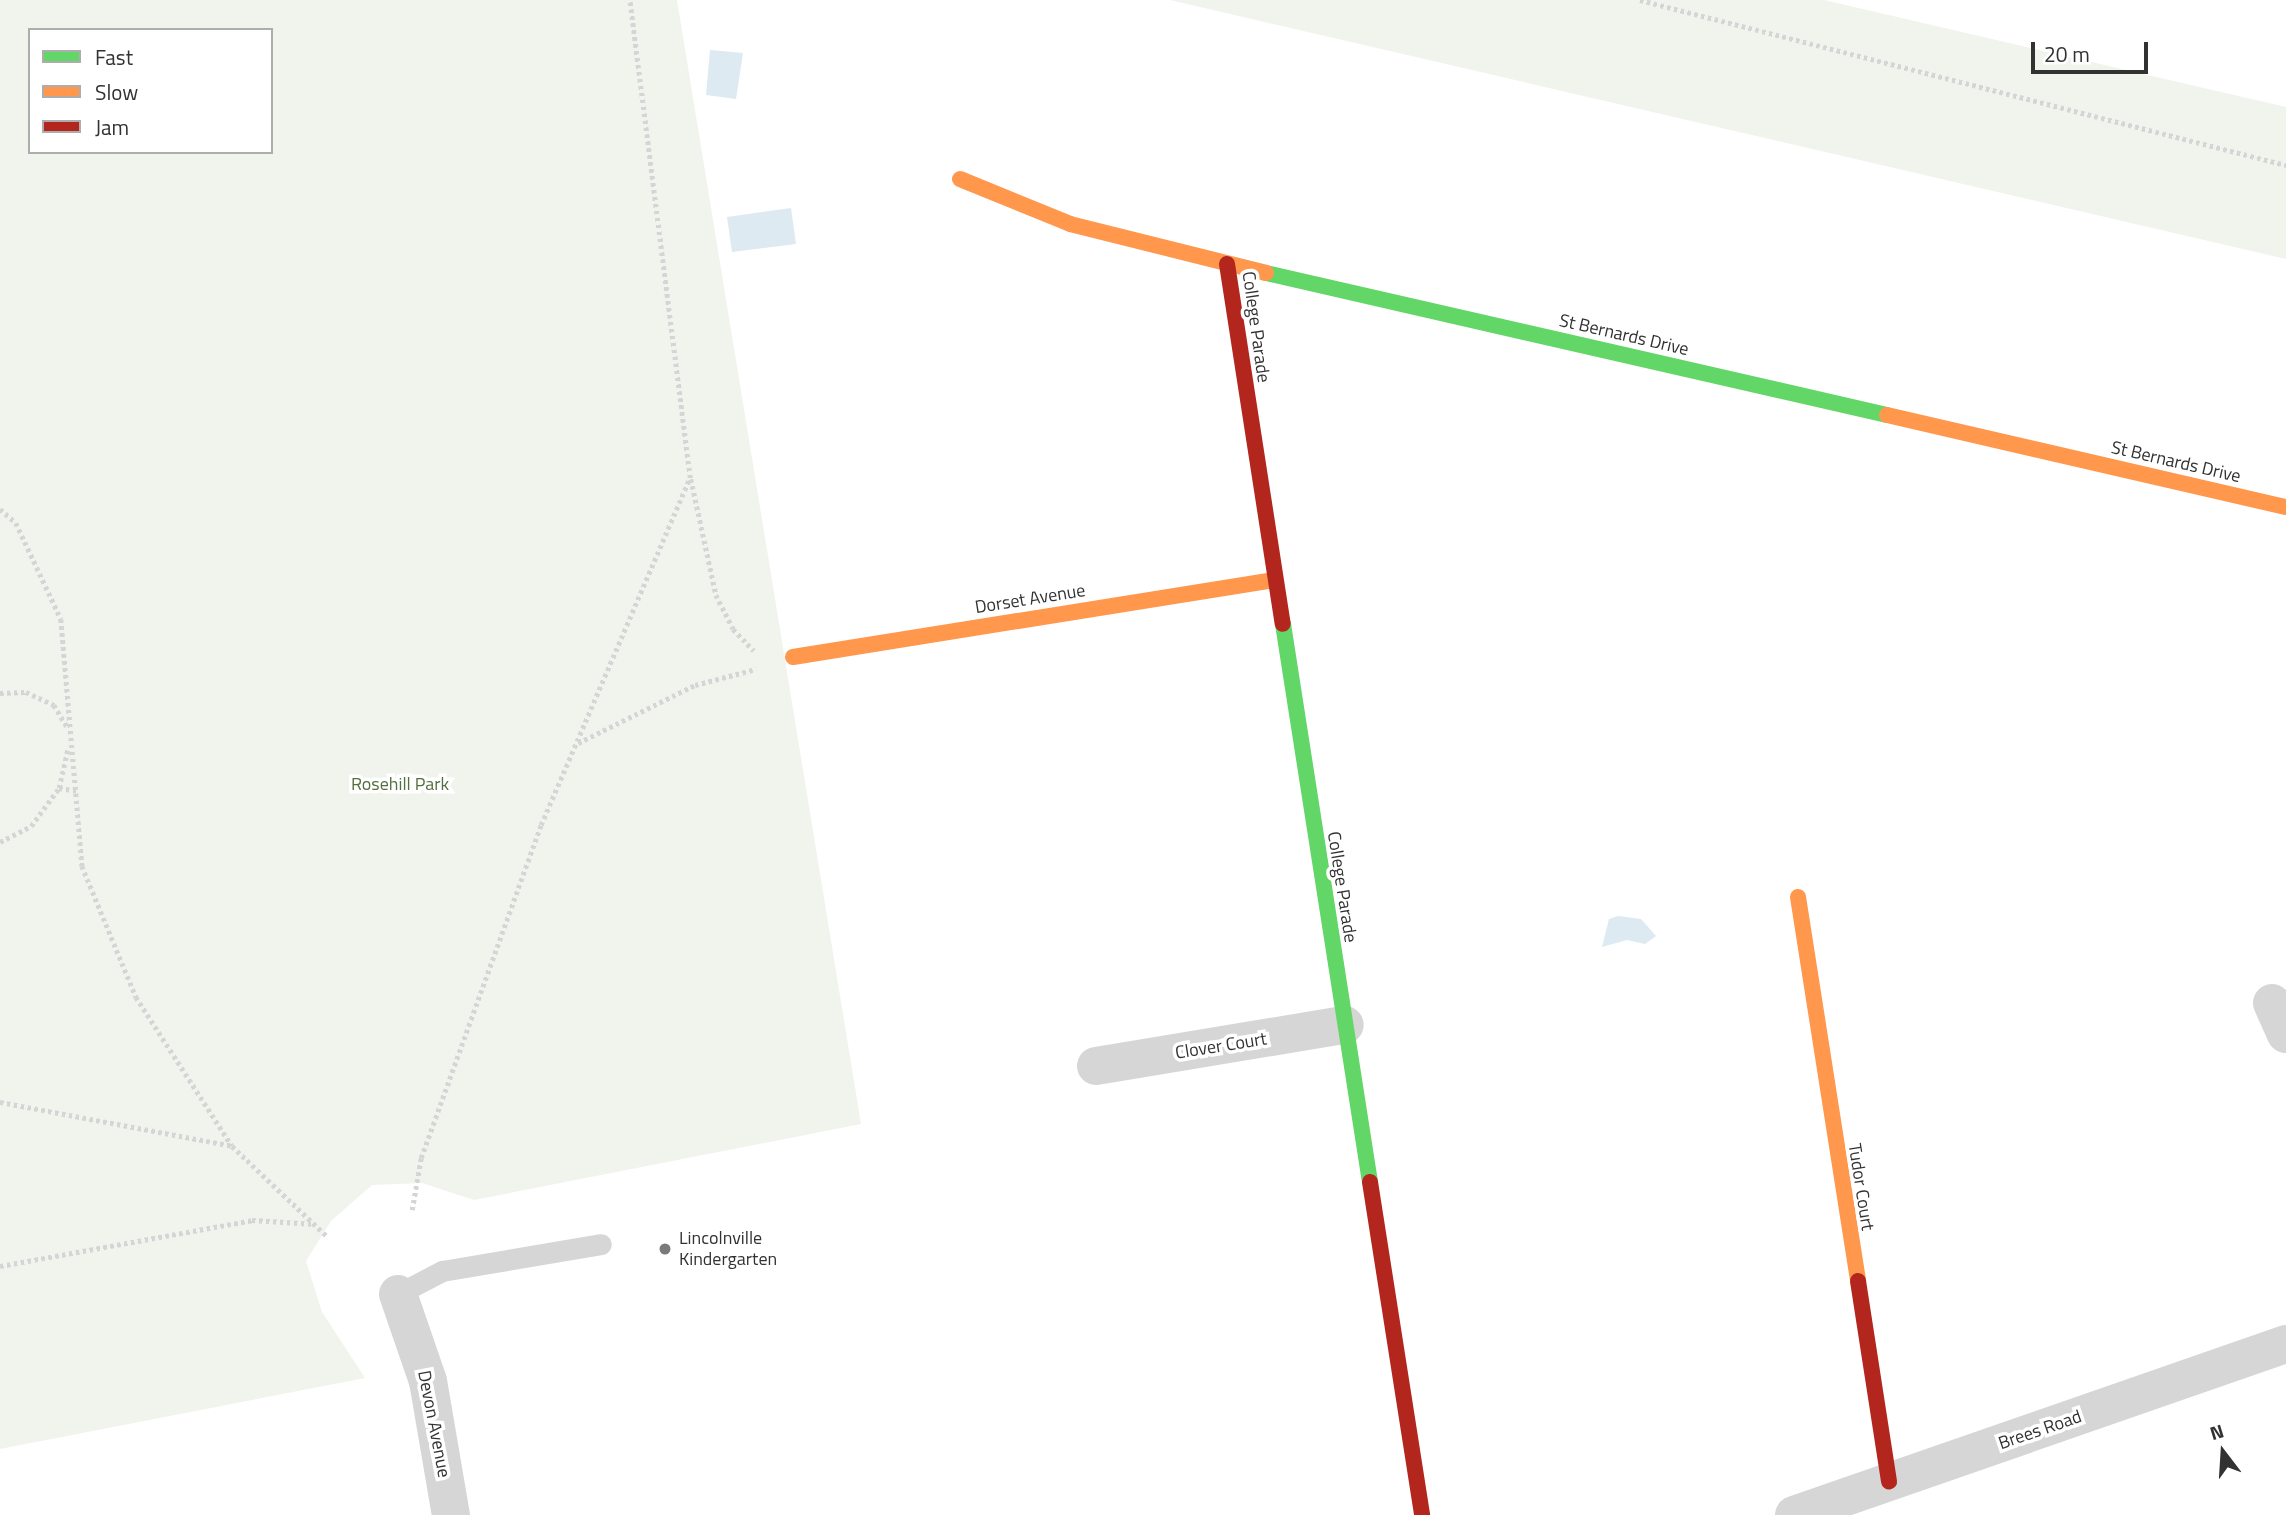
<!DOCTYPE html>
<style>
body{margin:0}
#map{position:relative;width:2286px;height:1515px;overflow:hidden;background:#fff;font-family:"Titillium Web",sans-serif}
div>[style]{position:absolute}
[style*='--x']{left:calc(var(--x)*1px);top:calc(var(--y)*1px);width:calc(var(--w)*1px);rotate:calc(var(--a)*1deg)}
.green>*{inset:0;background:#f1f4ed}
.water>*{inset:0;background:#ddeaf2}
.path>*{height:4.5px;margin-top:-2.25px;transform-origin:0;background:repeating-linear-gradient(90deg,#d5d5d5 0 3.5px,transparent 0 7px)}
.lane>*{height:21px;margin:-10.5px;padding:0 10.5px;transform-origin:10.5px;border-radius:10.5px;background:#d6d6d6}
.street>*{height:38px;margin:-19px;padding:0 19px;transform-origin:19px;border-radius:19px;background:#d6d6d6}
.fast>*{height:16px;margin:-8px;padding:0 8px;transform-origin:8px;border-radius:8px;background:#63d668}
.slow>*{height:16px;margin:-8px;padding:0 8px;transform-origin:8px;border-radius:8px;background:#ff974d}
.jam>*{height:16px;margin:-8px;padding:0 8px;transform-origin:8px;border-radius:8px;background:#b3261e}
.dots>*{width:19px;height:19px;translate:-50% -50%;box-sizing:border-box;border:4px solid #fff;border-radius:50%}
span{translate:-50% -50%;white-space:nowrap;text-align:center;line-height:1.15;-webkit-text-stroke:7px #fff;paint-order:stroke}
.street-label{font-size:18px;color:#323232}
.park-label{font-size:18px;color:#556e3f}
.poi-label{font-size:18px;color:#323232}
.left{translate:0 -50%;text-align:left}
.legend{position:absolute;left:28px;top:28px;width:245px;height:126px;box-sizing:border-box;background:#fff;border:2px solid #adadad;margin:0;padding:9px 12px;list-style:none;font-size:21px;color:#323232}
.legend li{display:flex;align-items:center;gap:14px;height:35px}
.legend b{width:35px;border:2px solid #adadad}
.north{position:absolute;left:2188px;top:1417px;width:70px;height:70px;-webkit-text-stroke:5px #fff;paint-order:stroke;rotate:343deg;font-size:19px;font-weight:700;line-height:28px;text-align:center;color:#323232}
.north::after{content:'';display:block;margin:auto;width:24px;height:32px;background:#323232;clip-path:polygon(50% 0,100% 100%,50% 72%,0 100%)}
.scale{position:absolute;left:2031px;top:42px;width:117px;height:32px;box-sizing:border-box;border:4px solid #323232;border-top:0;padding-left:9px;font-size:21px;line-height:24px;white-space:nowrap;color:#323232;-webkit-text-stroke:5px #fff;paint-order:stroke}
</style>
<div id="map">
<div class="green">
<i style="clip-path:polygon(evenodd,0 0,677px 0,861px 1124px,474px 1200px,422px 1183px,372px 1185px,331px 1221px,306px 1261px,322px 1312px,365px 1378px,0 1449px,0 0,30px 30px,271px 30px,271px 152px,30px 152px,30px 30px)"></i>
<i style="clip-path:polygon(1170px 0,1824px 0,2286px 107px,2286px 259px)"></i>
</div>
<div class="water">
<i style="clip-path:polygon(710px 50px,743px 53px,736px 99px,706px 95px)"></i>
<i style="clip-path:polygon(791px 208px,796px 244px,732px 252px,727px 217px)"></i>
<i style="clip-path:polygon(1618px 916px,1641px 919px,1656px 936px,1645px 944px,1627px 940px,1602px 947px,1609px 919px)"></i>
</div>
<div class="path">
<i style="--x:1640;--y:0;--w:667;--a:14.33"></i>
<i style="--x:691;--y:479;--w:119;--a:77.8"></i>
<i style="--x:716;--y:595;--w:38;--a:63"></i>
<i style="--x:733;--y:629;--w:30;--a:46"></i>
<i style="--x:0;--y:509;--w:21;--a:41"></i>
<i style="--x:16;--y:523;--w:106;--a:64.9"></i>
<i style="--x:61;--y:619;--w:248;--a:85.1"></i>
<i style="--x:82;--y:866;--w:142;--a:67.6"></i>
<i style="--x:136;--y:997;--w:177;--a:57.2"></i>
<i style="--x:232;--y:1146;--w:131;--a:43.5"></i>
<i style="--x:0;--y:693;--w:26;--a:-2"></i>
<i style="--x:26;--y:692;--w:31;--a:25"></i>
<i style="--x:54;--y:705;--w:26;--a:59"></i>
<i style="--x:578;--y:743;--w:131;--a:-26.4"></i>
<i style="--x:695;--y:685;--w:63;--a:-14.7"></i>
<i style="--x:59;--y:788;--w:41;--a:-77.3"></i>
<i style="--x:0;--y:842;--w:35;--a:-27"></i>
<i style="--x:31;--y:826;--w:47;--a:-53.6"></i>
<i style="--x:59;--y:788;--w:18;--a:9"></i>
<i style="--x:0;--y:1102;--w:236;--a:10.7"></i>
<i style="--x:412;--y:1210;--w:53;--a:-80.2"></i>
<i style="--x:421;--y:1158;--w:354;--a:-70.2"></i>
<i style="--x:541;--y:825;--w:378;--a:-66.8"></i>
<i style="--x:690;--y:478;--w:482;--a:-97.2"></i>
<i style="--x:0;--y:1266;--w:256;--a:-10.3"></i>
<i style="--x:252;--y:1220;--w:63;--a:3.6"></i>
</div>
<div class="lane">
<i style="--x:398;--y:1294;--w:50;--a:-27.6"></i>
<i style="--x:442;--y:1271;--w:161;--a:-9.6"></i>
</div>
<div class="street">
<i style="--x:2272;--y:1003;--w:34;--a:66"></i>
<i style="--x:1096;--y:1066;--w:252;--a:-9.4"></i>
<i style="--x:398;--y:1294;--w:92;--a:71"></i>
<i style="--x:428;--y:1381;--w:136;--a:80.3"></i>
<i style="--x:1794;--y:1515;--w:521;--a:-19.17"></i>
</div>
<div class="fast">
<i style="--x:1266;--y:273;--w:637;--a:12.88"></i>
<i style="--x:1283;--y:624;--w:565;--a:81.14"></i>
</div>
<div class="slow">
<i style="--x:960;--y:179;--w:119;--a:22.2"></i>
<i style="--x:1070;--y:224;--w:202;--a:14"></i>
<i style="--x:1887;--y:415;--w:409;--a:13"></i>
<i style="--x:793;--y:657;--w:486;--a:-9.1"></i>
<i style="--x:1798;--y:897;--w:389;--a:81.1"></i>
</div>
<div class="jam">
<i style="--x:1227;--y:264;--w:364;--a:81.2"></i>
<i style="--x:1370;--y:1182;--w:337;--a:81.1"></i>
<i style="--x:1858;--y:1281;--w:203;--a:81.2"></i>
</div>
<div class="dots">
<i style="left:665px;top:1249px;background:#7a7a7a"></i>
</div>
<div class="street-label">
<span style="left:1256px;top:327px;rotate:82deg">College Parade</span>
<span style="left:1624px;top:335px;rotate:13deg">St Bernards Drive</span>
<span style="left:2176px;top:462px;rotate:13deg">St Bernards Drive</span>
<span style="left:1030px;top:599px;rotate:-9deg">Dorset Avenue</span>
<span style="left:1342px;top:887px;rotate:81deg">College Parade</span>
<span style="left:1221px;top:1046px;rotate:-9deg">Clover Court</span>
<span style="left:1861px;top:1187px;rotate:81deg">Tudor Court</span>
<span style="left:434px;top:1424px;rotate:79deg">Devon Avenue</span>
<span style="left:2040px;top:1430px;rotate:-19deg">Brees Road</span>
</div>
<div class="park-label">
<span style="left:400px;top:784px">Rosehill Park</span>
</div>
<div class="poi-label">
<span class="left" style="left:679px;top:1249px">Lincolnville<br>Kindergarten</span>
</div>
<ul class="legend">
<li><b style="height:9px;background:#63d668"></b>Fast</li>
<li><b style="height:9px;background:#ff974d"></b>Slow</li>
<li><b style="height:9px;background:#b3261e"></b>Jam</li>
</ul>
<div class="north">N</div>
<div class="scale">20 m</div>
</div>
